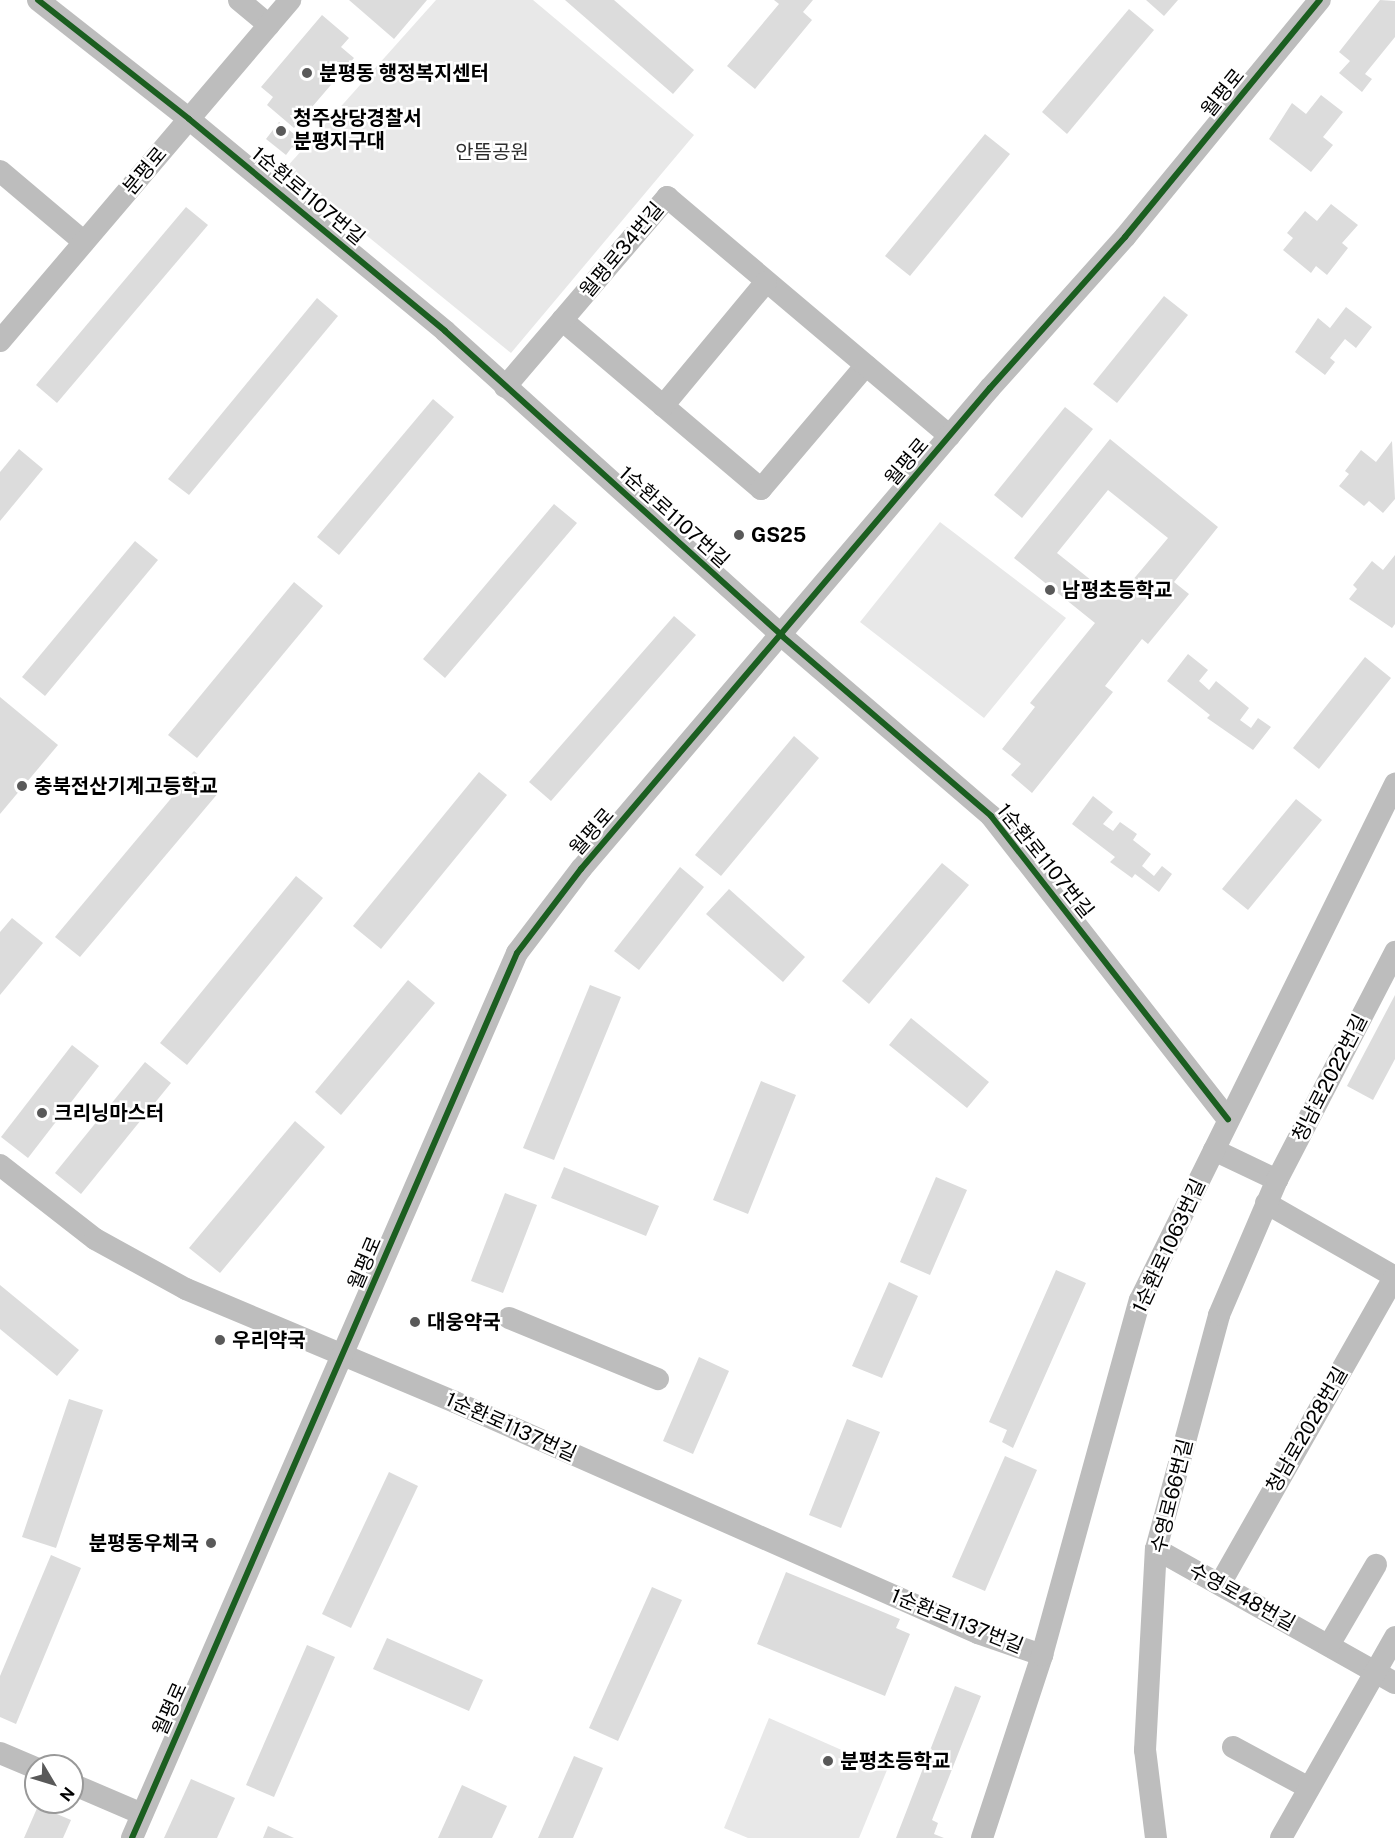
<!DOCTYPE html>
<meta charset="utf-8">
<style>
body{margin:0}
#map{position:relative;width:1395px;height:1838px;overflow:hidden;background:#fff;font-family:"Public Sans","Noto Sans KR",sans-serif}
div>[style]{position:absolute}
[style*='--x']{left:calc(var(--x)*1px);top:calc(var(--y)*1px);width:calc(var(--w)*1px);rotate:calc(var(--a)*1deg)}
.green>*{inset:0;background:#e8e8e8}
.building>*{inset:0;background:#dcdcdc}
.minor>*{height:22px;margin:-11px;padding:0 11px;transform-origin:11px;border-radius:11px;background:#bdbdbd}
.cycleway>*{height:6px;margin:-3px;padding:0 3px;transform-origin:3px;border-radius:3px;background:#1b5e20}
.dots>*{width:16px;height:16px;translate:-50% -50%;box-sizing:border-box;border:3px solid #fff;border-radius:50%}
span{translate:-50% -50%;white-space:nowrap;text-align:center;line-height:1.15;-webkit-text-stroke:5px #fff;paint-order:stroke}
.poi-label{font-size:20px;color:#000;font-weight:700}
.left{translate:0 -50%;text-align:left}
.right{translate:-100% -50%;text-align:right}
.street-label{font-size:20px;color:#000}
.park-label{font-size:20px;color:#2d2d2d}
.north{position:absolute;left:24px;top:1754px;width:60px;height:60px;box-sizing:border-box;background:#fff;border:2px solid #999;border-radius:50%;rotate:128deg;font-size:16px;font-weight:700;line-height:24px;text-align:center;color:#000}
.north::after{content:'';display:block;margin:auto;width:21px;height:27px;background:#595959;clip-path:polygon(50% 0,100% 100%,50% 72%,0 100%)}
</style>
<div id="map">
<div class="green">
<i style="clip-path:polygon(436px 0,533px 0,694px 135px,511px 353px,285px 169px)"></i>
<i style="clip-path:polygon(940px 522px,1066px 618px,984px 718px,860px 622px)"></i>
<i style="clip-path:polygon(769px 1718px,887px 1770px,859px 1838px,748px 1838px,724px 1828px)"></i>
</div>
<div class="building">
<i style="clip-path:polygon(349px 0,427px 0,394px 39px)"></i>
<i style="clip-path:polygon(565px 0,614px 0,694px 70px,673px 94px)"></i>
<i style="clip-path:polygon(774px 0,813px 0,803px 12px,812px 20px,755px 89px,727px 66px,779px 4px)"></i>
<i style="clip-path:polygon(1146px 0,1178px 0,1164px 16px)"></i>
<i style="clip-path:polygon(1380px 0,1395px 1px,1395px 37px,1365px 74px,1372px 79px,1362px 92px,1339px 73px,1350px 61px,1339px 52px)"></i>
<i style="clip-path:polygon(1129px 9px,1154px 30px,1067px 134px,1042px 112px)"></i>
<i style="clip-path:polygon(322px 15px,349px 38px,341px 47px,354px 58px,294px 128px,267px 105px,273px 97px,261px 87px)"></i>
<i style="clip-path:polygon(1321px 95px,1343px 112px,1323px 137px,1333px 145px,1311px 172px,1269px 139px,1292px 103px,1306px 114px)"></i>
<i style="clip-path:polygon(279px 122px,304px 142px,297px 151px,292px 147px,286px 155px,266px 139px)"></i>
<i style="clip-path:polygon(985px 134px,1010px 154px,910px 276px,885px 256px)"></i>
<i style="clip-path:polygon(1331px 204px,1358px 225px,1342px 243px,1348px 248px,1327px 275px,1316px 266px,1311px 273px,1283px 250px,1293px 238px,1287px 233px,1305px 211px,1317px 221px)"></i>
<i style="clip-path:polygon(186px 207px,208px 225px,57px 403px,36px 385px)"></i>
<i style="clip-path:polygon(1164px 296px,1188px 315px,1117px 403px,1093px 384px)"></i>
<i style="clip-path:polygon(317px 298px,338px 316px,189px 495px,168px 479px)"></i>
<i style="clip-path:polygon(1346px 307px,1372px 327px,1356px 348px,1345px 339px,1330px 358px,1335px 362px,1325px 375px,1295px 352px,1318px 318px,1330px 328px)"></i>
<i style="clip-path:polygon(433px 399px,454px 417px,339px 555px,317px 537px)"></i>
<i style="clip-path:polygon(1065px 407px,1093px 429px,1022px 518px,994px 495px)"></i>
<i style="clip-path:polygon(evenodd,1110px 439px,1218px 527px,1174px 582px,1189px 594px,1148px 644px,1142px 639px,1105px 686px,1113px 692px,1032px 793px,1011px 775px,1021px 764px,1002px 749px,1035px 707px,1030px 703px,1095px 623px,1014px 558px,1110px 439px,1108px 490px,1168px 538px,1116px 600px,1057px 553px,1108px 490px)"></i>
<i style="clip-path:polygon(1392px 441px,1395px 499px,1383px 513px,1369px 501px,1364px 506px,1339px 486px,1349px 474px,1345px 471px,1361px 450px,1376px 462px)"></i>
<i style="clip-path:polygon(19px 449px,43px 469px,0 521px,0 472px)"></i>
<i style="clip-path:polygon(554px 504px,577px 523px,445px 678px,423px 659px)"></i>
<i style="clip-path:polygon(135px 541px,158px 560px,45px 696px,22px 677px)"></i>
<i style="clip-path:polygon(1395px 555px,1395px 624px,1392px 628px,1349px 599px,1357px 589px,1353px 585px,1372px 561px,1383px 570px)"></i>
<i style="clip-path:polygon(294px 582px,323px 606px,197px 758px,168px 735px)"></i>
<i style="clip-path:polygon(674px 616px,696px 635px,551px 801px,529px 782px)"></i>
<i style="clip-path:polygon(1188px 654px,1208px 670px,1199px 681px,1209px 690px,1216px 681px,1249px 708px,1240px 720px,1251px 728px,1258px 718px,1271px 727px,1253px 750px,1207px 718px,1210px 715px,1167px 681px)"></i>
<i style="clip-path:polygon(1365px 657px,1391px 678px,1319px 769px,1293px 748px)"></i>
<i style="clip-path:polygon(0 697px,58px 745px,0 814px)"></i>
<i style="clip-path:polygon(794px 736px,819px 758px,721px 876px,695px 855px)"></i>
<i style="clip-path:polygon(194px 771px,219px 792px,80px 957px,55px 937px)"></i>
<i style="clip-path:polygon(479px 772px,507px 795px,381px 949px,353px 926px)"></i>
<i style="clip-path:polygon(1093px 796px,1113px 812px,1103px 824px,1113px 831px,1120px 822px,1137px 834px,1133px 840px,1151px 854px,1142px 866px,1154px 876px,1162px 866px,1172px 874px,1159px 892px,1135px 874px,1132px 878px,1110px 862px,1115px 857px,1072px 824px)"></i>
<i style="clip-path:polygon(1296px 799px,1322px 820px,1248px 910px,1222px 889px)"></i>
<i style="clip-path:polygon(942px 863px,969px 885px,869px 1004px,842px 981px)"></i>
<i style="clip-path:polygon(680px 867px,704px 887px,639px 970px,614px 951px)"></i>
<i style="clip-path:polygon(296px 876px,323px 898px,187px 1065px,160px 1043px)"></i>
<i style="clip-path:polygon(729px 889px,805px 957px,783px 982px,706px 914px)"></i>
<i style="clip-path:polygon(12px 918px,43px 943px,0 995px,0 932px)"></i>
<i style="clip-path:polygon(408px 980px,435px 1003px,341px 1115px,315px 1092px)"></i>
<i style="clip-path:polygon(590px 985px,621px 997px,554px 1160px,523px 1148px)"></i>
<i style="clip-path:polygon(1395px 995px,1395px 1059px,1373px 1100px,1347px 1086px)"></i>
<i style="clip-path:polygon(911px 1018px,989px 1082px,967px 1108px,889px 1045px)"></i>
<i style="clip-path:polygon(72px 1045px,99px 1066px,28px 1158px,1px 1137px)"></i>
<i style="clip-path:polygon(145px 1062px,171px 1083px,81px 1194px,55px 1173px)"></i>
<i style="clip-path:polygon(761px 1081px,796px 1095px,748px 1214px,713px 1200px)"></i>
<i style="clip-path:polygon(295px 1121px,325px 1147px,220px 1273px,189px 1248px)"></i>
<i style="clip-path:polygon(564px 1167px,659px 1206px,646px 1236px,551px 1198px)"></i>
<i style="clip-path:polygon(936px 1177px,967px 1190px,930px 1275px,900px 1262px)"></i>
<i style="clip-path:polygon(505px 1193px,537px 1205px,503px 1293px,471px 1281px)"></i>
<i style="clip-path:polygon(1056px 1270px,1086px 1283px,1013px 1448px,1002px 1442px,1007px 1430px,989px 1422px)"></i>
<i style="clip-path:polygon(889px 1282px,918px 1296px,882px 1378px,852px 1366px)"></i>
<i style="clip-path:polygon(0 1285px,79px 1350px,57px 1376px,0 1329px)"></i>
<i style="clip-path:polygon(699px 1357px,729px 1371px,693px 1454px,663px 1441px)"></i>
<i style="clip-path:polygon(69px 1399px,103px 1410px,56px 1548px,22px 1537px)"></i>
<i style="clip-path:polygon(847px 1419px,880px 1432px,841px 1528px,809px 1515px)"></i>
<i style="clip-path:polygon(1005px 1456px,1037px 1470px,985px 1591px,952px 1577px)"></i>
<i style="clip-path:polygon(389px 1472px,418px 1486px,351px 1628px,322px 1614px)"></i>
<i style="clip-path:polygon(51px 1555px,81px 1568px,16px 1724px,0 1717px,0 1676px)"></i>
<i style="clip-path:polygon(786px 1572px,900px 1619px,896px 1628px,910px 1634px,885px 1696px,757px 1644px)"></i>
<i style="clip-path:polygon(652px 1587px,682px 1600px,618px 1741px,589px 1728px)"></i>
<i style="clip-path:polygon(387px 1638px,483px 1680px,469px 1711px,373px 1669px)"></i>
<i style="clip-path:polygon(307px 1645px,335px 1657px,274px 1797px,246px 1785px)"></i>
<i style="clip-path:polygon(955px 1686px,981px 1696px,932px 1820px,938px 1823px,934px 1834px,944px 1838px,896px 1838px)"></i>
<i style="clip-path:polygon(574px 1756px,603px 1768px,573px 1838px,538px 1838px)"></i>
<i style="clip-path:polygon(191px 1779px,235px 1798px,217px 1838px,164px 1838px)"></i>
<i style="clip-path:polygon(462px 1785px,507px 1806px,492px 1838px,438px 1838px)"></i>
<i style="clip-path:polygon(38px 1806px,71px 1820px,63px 1838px,24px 1838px)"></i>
<i style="clip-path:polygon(268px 1826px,294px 1838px,263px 1838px)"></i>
</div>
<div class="minor">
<i style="--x:38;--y:0;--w:192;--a:38.2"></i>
<i style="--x:189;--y:119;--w:332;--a:39.6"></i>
<i style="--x:445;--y:331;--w:455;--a:42.1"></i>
<i style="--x:782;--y:636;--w:276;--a:40.7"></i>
<i style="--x:991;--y:816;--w:385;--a:52"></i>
<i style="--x:239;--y:0;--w:39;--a:40"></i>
<i style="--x:0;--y:171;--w:110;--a:40.2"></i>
<i style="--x:562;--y:320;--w:261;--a:40.3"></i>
<i style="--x:761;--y:489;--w:162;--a:-49.7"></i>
<i style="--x:0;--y:341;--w:448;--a:-49.6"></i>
<i style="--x:505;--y:387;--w:250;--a:-49.5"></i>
<i style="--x:667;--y:197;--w:370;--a:40.2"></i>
<i style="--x:663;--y:406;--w:161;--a:-50.3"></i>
<i style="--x:1214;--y:1150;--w:70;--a:25.5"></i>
<i style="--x:0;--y:1165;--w:120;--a:37.9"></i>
<i style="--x:95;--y:1239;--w:104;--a:28.8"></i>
<i style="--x:186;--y:1289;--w:292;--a:22.8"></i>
<i style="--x:455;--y:1402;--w:572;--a:23.83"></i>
<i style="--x:978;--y:1633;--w:68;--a:19"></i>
<i style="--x:1266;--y:1203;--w:149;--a:29.8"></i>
<i style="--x:509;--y:1318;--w:161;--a:22.3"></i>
<i style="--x:1156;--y:1549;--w:274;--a:29.3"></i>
<i style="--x:1220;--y:1584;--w:354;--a:-60.4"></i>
<i style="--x:1329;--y:1645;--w:93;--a:-59.6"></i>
<i style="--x:1233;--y:1747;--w:86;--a:28.3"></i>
<i style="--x:0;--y:1753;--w:39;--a:23"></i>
<i style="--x:72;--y:1784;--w:76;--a:23.2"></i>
<i style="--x:132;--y:1838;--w:965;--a:-66.49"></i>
<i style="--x:517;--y:953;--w:106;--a:-52.7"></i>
<i style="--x:581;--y:869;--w:631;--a:-49.63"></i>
<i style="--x:990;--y:388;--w:203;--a:-48.2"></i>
<i style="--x:1125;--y:237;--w:307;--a:-50.6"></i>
<i style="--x:982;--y:1838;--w:193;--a:-71.8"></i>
<i style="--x:1042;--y:1655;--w:368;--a:-74.6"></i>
<i style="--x:1140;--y:1300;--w:576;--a:-63.7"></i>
<i style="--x:1156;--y:1838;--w:89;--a:-97.1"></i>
<i style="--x:1145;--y:1750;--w:201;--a:-86.9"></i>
<i style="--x:1156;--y:1549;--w:242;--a:-74.9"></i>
<i style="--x:1219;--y:1315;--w:147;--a:-66.8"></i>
<i style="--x:1277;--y:1180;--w:257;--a:-62.6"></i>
<i style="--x:1281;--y:1838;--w:231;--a:-60.4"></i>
</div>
<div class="cycleway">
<i style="--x:38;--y:0;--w:192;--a:38.2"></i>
<i style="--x:189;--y:119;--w:332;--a:39.6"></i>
<i style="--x:445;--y:331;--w:455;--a:42.1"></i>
<i style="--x:782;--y:636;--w:276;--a:40.7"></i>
<i style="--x:991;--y:816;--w:385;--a:52"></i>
<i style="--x:132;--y:1838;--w:965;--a:-66.49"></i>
<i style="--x:517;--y:953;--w:106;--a:-52.7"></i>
<i style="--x:581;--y:869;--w:631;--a:-49.63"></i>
<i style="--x:990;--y:388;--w:203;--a:-48.2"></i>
<i style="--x:1125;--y:237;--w:307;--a:-50.6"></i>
</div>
<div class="dots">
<i style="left:307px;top:73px;background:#595959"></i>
<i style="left:281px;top:131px;background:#595959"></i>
<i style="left:739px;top:535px;background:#595959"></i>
<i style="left:1050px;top:590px;background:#595959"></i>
<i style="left:22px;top:786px;background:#595959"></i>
<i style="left:42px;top:1113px;background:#595959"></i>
<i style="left:415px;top:1322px;background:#595959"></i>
<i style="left:220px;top:1340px;background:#595959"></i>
<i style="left:211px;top:1543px;background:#595959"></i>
<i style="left:828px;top:1761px;background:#595959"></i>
</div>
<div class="poi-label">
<span class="left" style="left:319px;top:73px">분평동 행정복지센터</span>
<span class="left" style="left:293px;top:130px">청주상당경찰서<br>분평지구대</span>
<span class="left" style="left:751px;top:535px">GS25</span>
<span class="left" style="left:1062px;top:590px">남평초등학교</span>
<span class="left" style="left:34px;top:786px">충북전산기계고등학교</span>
<span class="left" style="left:54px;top:1113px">크리닝마스터</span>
<span class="left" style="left:427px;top:1322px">대웅약국</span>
<span class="left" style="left:232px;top:1340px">우리약국</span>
<span class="right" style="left:199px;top:1543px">분평동우체국</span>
<span class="left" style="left:840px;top:1761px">분평초등학교</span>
</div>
<div class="street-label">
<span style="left:1223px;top:93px;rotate:-51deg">월평로</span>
<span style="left:145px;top:171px;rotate:-50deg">분평로</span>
<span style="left:308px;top:196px;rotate:40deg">1순환로1107번길</span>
<span style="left:622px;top:250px;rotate:-50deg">월평로34번길</span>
<span style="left:907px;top:462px;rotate:-50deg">월평로</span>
<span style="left:674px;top:517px;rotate:42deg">1순환로1107번길</span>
<span style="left:592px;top:832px;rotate:-49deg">월평로</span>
<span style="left:1045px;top:861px;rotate:51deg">1순환로1107번길</span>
<span style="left:1330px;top:1078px;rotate:-63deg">청남로2022번길</span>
<span style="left:1169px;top:1246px;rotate:-65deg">1순환로1063번길</span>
<span style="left:365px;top:1263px;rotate:-67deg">월평로</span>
<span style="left:511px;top:1427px;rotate:24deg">1순환로1137번길</span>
<span style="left:1307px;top:1430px;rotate:-60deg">청남로2028번길</span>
<span style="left:1172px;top:1496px;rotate:-76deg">수영로66번길</span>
<span style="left:1242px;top:1597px;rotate:29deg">수영로48번길</span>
<span style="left:957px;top:1621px;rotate:22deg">1순환로1137번길</span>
<span style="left:170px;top:1709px;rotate:-66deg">월평로</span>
</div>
<div class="park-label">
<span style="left:492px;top:152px">안뜸공원</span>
</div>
<div class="north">N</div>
</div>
